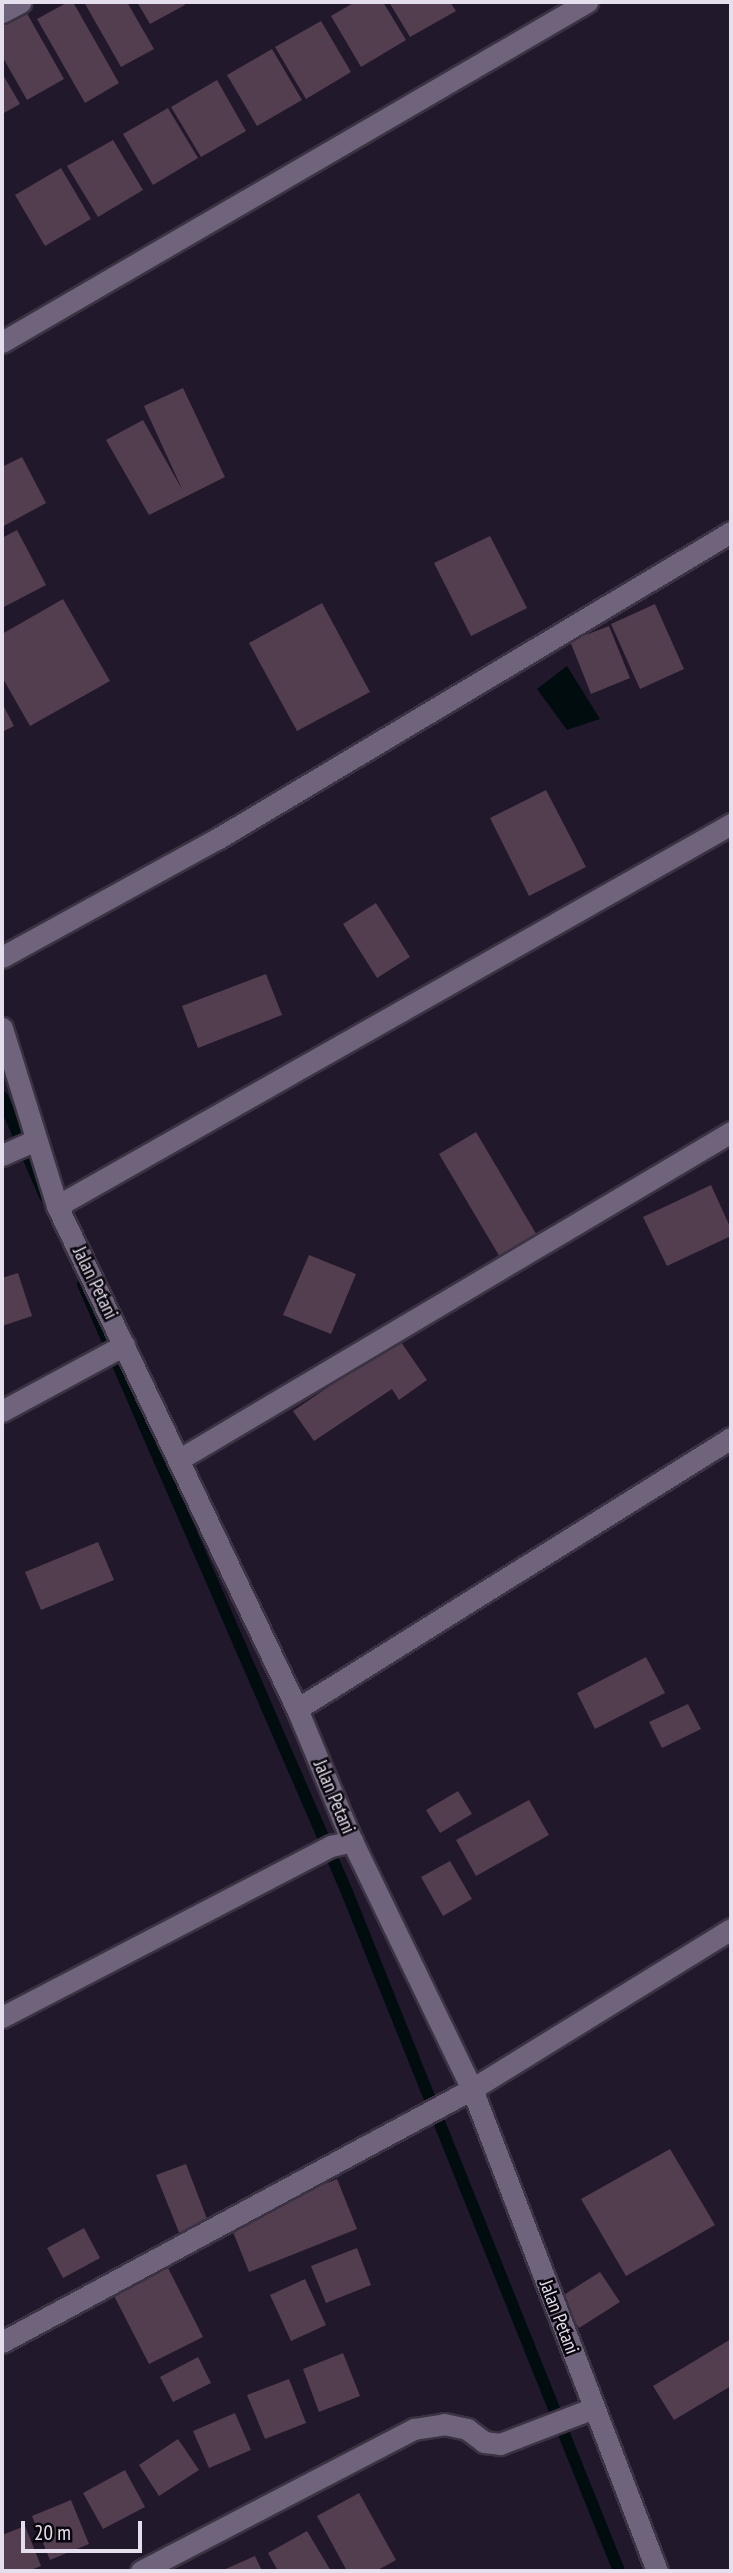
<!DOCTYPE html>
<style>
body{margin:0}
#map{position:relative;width:733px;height:2573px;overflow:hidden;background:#22182b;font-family:"PT Sans Narrow",sans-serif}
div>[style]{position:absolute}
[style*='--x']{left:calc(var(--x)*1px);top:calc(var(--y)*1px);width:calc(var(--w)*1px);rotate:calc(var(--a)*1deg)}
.water>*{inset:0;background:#010c0e}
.stream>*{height:12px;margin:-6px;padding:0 6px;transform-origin:6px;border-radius:6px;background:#010c0e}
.building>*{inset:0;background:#523e4f}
.roads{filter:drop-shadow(2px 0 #3b3343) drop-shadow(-2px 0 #3b3343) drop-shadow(0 2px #3b3343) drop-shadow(0 -2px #3b3343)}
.minor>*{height:21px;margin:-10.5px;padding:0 10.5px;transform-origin:10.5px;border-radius:10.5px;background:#70647c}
span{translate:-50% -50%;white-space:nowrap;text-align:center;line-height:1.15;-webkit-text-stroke:5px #09060d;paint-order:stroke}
.street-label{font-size:19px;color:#e5deec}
.frame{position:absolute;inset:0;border:4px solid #e5deec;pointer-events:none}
.scale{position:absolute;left:21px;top:2521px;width:121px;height:32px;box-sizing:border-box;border:4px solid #e5deec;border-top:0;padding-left:9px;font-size:21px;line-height:24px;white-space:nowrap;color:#e5deec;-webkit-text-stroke:5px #09060d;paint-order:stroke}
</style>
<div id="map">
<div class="water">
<i style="clip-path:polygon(567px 666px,600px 719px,567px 730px,537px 689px)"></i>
</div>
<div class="stream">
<i style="--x:2;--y:1097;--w:108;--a:66.5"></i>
<i style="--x:83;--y:1284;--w:663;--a:66.53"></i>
<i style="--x:347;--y:1892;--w:731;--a:68.17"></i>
</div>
<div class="building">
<i style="clip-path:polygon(68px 2px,73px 2px,119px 83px,85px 103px,37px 19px)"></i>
<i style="clip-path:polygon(84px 2px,127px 2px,154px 49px,121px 67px)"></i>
<i style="clip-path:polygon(137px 2px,183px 2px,185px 5px,150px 24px)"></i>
<i style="clip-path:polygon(355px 2px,383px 2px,406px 40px,361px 67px,331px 16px)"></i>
<i style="clip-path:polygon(389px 2px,450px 2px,456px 11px,410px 37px)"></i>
<i style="clip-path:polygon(25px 10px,64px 79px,27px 100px,2px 56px,2px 23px)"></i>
<i style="clip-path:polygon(321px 21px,351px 72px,306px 99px,275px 47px)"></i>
<i style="clip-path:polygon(272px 49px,302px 100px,257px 126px,227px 75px)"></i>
<i style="clip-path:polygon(2px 73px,20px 104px,2px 114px)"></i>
<i style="clip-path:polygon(217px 80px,246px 131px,201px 157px,171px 107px)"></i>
<i style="clip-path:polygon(168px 108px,198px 158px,153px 185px,123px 134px)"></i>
<i style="clip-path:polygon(113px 140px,143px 190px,98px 217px,67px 166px)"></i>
<i style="clip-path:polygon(61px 168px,91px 219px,45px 246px,15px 195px)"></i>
<i style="clip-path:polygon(183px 388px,225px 477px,149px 515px,106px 440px,143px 420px,183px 491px,144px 406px)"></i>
<i style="clip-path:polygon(22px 457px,46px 503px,2px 527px,2px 467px)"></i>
<i style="clip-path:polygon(17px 530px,46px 585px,2px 608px,2px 538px)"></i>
<i style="clip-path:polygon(490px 536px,527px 608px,471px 636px,434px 563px)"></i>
<i style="clip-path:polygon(63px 599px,110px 681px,30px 726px,2px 677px,2px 634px)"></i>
<i style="clip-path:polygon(322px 603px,370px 692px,297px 731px,249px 643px)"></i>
<i style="clip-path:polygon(655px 604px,684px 669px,640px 689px,611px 624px)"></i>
<i style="clip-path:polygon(609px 626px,630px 678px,591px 694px,570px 641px)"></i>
<i style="clip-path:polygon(2px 703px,14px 726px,2px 732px)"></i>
<i style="clip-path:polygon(546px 790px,586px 867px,529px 896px,490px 818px)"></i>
<i style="clip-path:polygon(376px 903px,410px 957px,377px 978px,343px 924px)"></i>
<i style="clip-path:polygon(266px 974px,282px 1015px,198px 1048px,182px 1006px)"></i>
<i style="clip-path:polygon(476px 1132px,538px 1237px,501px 1259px,439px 1154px)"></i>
<i style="clip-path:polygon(711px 1185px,731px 1229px,731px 1236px,667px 1266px,643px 1217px)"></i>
<i style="clip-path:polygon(309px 1255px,356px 1274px,331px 1334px,283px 1315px)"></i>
<i style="clip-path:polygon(18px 1273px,32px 1316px,2px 1326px,2px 1278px)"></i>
<i style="clip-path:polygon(399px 1339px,427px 1380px,399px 1400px,392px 1389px,314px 1441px,293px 1411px)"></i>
<i style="clip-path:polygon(98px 1542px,114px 1580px,41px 1610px,25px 1572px)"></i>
<i style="clip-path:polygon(646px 1657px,665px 1693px,595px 1729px,577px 1693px)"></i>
<i style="clip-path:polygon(688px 1704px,701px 1729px,662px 1748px,649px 1722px)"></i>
<i style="clip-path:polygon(458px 1791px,472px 1814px,440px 1833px,426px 1810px)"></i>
<i style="clip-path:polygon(529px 1800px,549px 1835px,476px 1876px,456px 1840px)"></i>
<i style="clip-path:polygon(450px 1861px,472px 1899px,443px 1916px,421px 1877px)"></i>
<i style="clip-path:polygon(670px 2149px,715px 2225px,626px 2276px,581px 2199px)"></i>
<i style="clip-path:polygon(186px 2164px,209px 2224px,180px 2235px,156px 2175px)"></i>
<i style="clip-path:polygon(337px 2179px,357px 2229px,249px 2272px,229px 2222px)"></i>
<i style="clip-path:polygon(84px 2228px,100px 2258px,63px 2278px,47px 2248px)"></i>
<i style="clip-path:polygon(357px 2248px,371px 2285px,326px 2303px,311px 2266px)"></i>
<i style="clip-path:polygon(164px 2260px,203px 2337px,149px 2364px,110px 2288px)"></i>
<i style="clip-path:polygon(600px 2272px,620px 2302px,579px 2328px,559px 2298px)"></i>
<i style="clip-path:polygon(305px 2279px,326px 2325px,291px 2341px,270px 2295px)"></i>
<i style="clip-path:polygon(731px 2339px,731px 2386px,674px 2420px,653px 2386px)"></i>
<i style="clip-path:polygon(343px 2353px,360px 2396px,319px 2412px,303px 2369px)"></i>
<i style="clip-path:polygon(198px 2357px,211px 2383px,173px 2402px,160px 2377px)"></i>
<i style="clip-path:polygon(289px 2379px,306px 2423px,265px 2439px,247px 2395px)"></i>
<i style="clip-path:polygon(235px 2413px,251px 2450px,209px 2468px,193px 2431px)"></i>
<i style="clip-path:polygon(178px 2439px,199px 2470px,159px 2496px,139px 2465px)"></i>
<i style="clip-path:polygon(125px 2470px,145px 2507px,103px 2529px,83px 2493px)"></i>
<i style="clip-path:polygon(359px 2493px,396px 2560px,376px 2571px,347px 2571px,317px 2516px)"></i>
<i style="clip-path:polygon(71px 2500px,89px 2544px,50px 2560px,32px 2516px)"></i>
<i style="clip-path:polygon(25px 2526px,41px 2566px,28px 2571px,2px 2571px,2px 2535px)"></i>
<i style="clip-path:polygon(307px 2531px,331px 2571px,278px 2571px,268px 2553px)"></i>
<i style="clip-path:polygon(255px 2556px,262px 2571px,221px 2571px)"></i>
</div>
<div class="roads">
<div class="minor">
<i style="--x:2;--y:12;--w:21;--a:-28"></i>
<i style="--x:2;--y:342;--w:677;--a:-30.17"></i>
<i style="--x:2;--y:957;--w:245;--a:-28.8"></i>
<i style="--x:217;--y:839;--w:599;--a:-30.85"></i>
<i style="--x:2;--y:1028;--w:186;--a:72.8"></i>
<i style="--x:57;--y:1206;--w:557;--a:64.49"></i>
<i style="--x:297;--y:1709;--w:143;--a:67.4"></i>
<i style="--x:352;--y:1841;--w:276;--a:64.2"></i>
<i style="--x:472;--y:2089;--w:516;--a:69"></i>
<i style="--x:2;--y:1155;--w:36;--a:-24"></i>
<i style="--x:57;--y:1206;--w:775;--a:-29.54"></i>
<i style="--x:2;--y:1411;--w:139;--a:-28.4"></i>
<i style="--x:178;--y:1460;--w:643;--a:-30.67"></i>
<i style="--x:297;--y:1709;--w:512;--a:-31.98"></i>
<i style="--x:2;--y:2017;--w:371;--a:-27.5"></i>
<i style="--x:331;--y:1846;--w:22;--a:-13"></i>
<i style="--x:2;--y:2342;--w:534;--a:-28.29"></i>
<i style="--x:472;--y:2089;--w:304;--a:-31.7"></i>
<i style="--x:141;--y:2571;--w:308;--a:-27.5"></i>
<i style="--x:414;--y:2429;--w:30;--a:-9"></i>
<i style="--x:444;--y:2424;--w:24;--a:12"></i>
<i style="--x:467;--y:2429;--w:21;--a:37"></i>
<i style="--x:484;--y:2442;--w:16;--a:7"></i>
<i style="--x:500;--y:2444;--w:101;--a:-21"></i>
</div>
</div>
<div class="street-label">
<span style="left:95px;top:1283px;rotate:64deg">Jalan Petani</span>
<span style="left:334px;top:1797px;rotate:67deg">Jalan Petani</span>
<span style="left:559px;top:2317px;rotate:69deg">Jalan Petani</span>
</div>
<div class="frame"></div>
<div class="scale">20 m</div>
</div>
